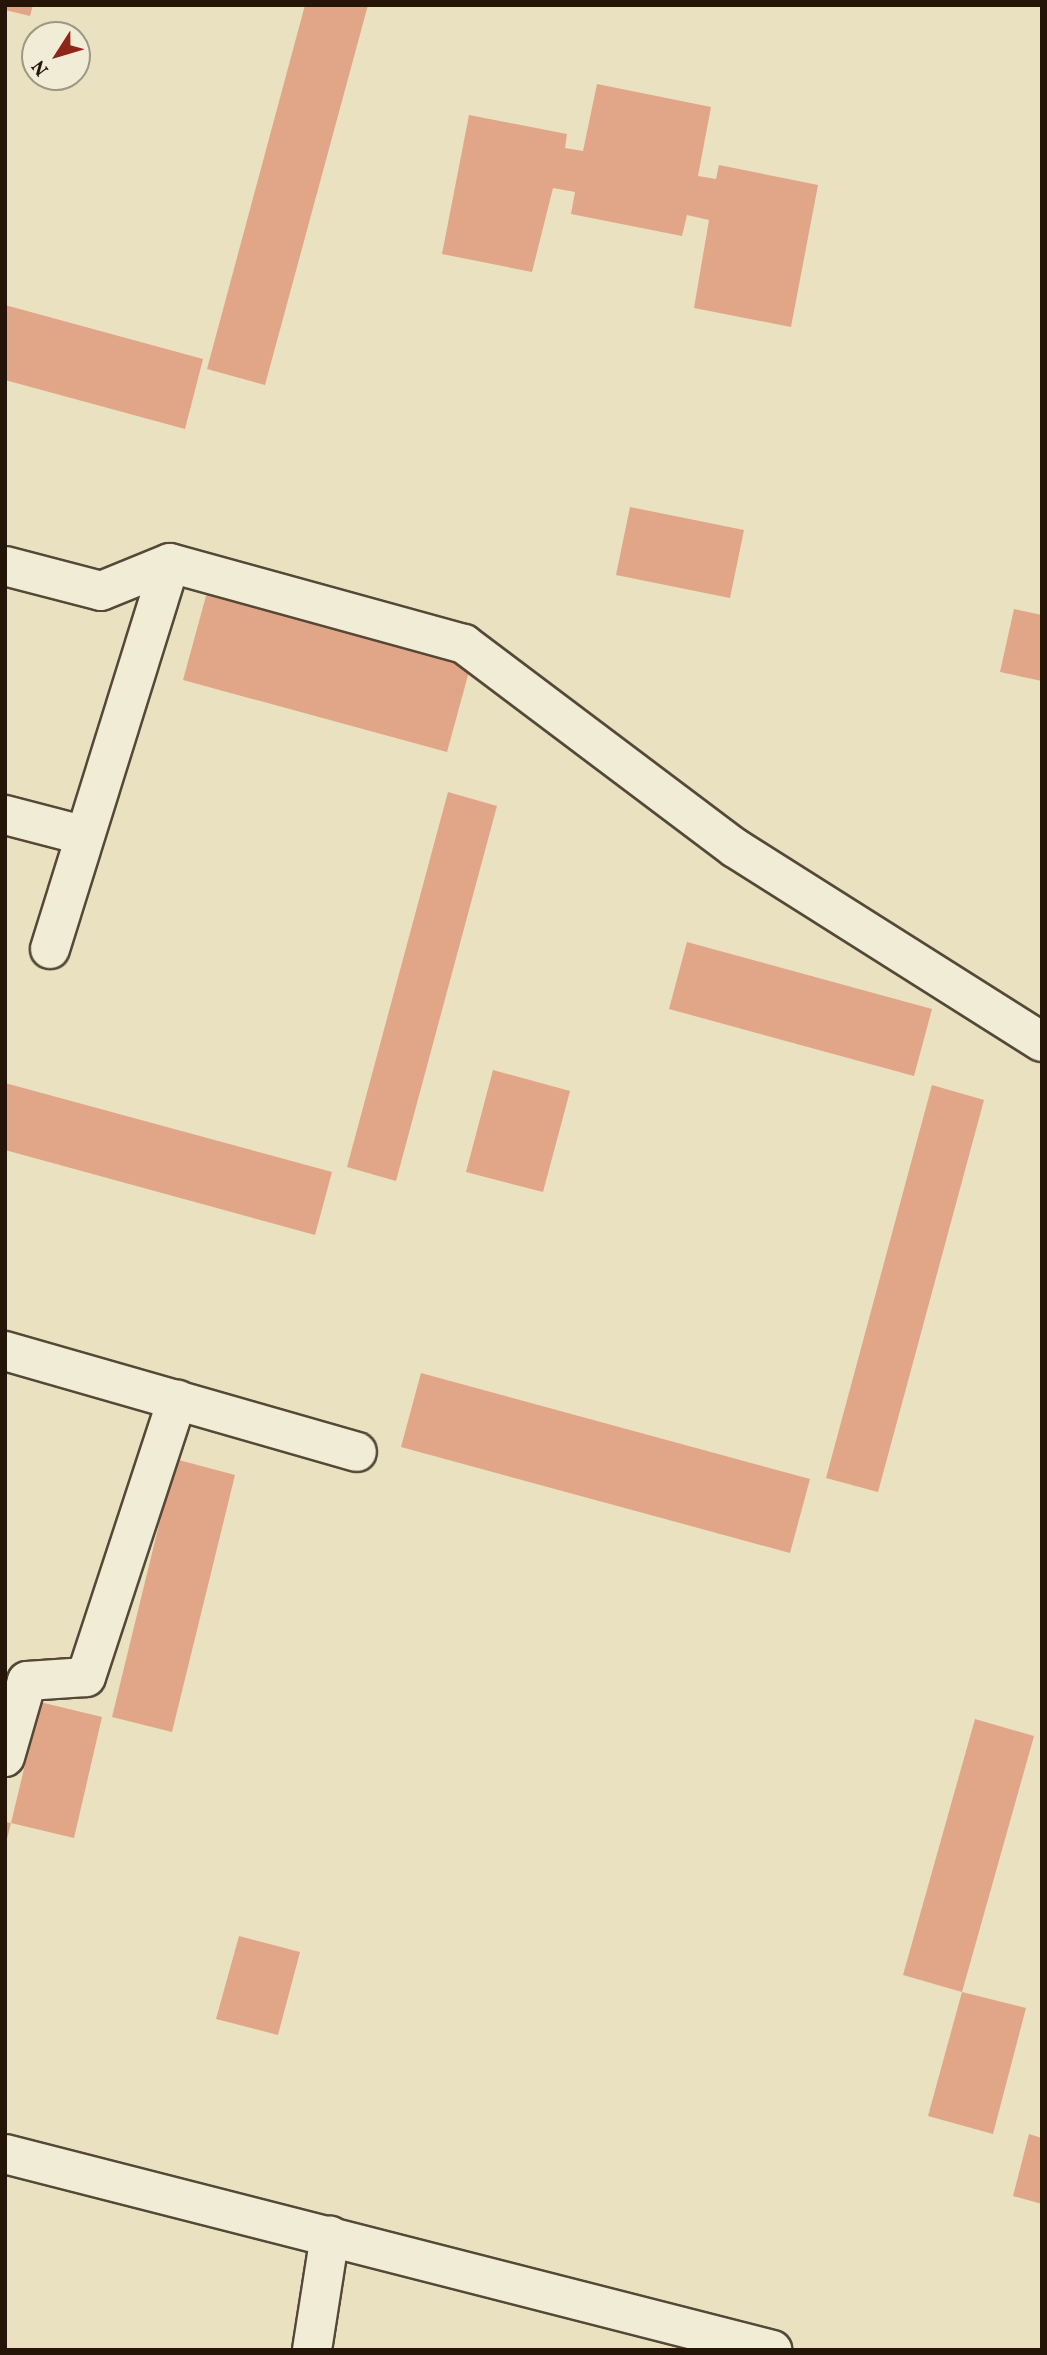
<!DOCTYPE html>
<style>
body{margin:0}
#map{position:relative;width:1047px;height:2355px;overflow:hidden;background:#eae1c0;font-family:Vollkorn,serif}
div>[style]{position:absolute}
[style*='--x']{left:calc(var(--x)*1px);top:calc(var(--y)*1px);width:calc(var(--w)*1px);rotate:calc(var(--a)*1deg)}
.building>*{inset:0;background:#e0a687}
.roads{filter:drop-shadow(2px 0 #564837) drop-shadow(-2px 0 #564837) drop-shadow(0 2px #564837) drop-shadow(0 -2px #564837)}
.minor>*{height:38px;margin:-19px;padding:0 19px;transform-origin:19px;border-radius:19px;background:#f1ecd6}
span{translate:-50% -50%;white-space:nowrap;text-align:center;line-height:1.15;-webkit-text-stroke:6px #f1ecd6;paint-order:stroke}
.frame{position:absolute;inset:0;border:7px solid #251509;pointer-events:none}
.north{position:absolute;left:21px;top:21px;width:70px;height:70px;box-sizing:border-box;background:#f1ecd6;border:2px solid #9f9684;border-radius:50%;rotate:233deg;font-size:19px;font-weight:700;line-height:28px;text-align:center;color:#251509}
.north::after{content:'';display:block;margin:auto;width:24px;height:32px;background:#8f2418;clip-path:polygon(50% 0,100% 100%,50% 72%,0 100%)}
</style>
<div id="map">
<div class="building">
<i style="clip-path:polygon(5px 5px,33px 5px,30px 16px,5px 10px)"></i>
<i style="clip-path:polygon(305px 5px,368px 5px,265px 385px,207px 369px)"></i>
<i style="clip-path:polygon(597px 84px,711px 107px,698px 176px,716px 179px,719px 165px,818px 185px,791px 327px,694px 308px,709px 220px,687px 215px,682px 236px,571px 214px,575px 192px,553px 188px,532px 272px,442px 254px,469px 115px,567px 134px,565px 148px,583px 151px)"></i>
<i style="clip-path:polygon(5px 305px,203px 359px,185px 429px,5px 380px)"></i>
<i style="clip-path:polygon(630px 507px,744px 530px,730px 598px,616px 575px)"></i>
<i style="clip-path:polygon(209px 585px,473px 657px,447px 752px,183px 680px)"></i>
<i style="clip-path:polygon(1014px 609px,1042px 615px,1042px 681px,1000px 672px)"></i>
<i style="clip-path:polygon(448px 792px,497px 806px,396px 1181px,347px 1167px)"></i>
<i style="clip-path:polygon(687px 942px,932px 1009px,914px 1076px,669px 1009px)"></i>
<i style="clip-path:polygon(493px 1070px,570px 1091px,543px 1192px,466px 1172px)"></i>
<i style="clip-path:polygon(5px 1083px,332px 1172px,315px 1235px,5px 1150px)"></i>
<i style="clip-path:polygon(932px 1085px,984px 1100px,878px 1492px,826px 1478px)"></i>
<i style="clip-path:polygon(421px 1373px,810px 1479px,790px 1553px,401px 1447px)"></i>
<i style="clip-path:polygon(175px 1459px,235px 1475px,172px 1732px,112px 1717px)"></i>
<i style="clip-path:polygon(40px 1702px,102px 1717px,74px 1838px,11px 1823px)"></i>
<i style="clip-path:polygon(975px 1719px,1034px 1736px,962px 1992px,903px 1975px)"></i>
<i style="clip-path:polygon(5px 1822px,11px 1823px,6px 1843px,5px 1843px)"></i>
<i style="clip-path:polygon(239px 1936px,300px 1952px,278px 2035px,216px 2019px)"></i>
<i style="clip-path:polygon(962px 1992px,1026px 2008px,993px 2134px,928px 2116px)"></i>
<i style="clip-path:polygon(1029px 2134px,1042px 2138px,1042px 2204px,1013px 2196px)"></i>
</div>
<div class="roads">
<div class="minor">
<i style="--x:5;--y:566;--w:99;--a:14.6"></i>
<i style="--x:101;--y:591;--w:74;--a:-22.1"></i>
<i style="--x:170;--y:563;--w:305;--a:15.4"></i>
<i style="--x:464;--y:644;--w:339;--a:37"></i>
<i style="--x:735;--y:848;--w:363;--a:32.3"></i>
<i style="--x:5;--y:815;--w:80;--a:14.6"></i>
<i style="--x:50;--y:949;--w:404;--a:-72.7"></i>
<i style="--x:5;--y:1351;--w:366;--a:16"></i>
<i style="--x:5;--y:1757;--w:79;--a:-73.9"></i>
<i style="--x:27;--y:1681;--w:59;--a:-3.9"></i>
<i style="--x:86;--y:1677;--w:292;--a:-71.8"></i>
<i style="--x:5;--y:2154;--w:792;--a:14.33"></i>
<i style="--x:312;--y:2350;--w:116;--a:-81.1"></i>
</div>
</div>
<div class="frame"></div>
<div class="north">N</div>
</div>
